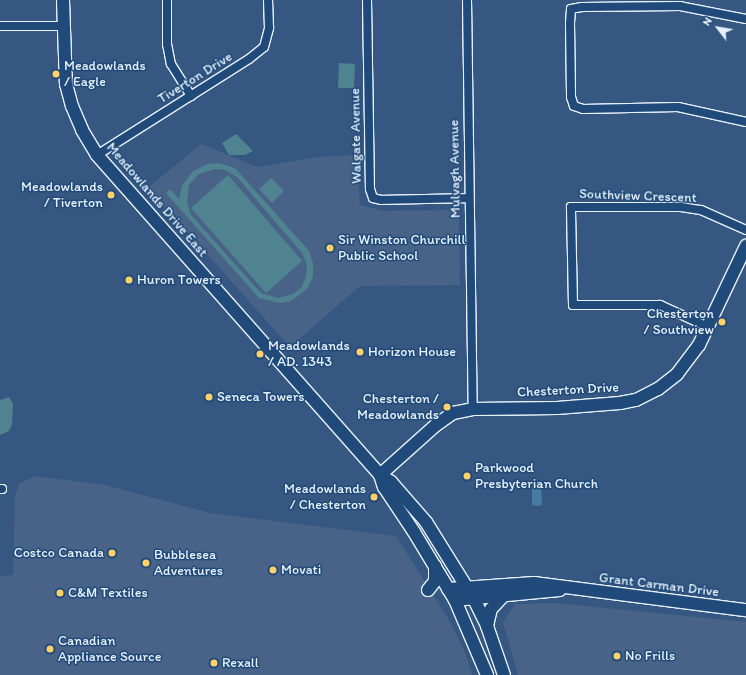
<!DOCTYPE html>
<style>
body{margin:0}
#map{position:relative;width:746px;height:675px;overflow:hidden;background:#365781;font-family:Itim,sans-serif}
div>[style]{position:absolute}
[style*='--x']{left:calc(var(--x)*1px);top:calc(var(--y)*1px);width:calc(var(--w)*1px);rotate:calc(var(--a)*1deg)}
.built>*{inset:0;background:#496388}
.green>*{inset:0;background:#4f838f}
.water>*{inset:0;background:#457ca1}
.roads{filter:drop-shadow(1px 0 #e8f1f8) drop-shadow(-1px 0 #e8f1f8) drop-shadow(0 1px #e8f1f8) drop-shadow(0 -1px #e8f1f8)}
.street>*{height:8px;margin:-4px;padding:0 4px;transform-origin:4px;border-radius:4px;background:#1f4a7a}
.secondary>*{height:12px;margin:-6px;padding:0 6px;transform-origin:6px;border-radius:6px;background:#1f4a7a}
.dots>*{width:11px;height:11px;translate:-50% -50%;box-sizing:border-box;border:2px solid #1f4a7a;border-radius:50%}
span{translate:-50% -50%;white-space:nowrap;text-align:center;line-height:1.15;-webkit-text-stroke:3px #1f4a7a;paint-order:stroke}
.poi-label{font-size:14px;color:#e8f1f8}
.left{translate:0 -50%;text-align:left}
.right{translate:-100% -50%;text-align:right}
.street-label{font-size:14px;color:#e8f1f8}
.north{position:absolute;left:698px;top:8px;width:40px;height:40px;-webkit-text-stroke:3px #1f4a7a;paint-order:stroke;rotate:301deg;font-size:11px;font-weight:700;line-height:16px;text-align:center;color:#e8f1f8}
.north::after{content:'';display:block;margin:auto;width:14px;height:18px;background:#e8f1f8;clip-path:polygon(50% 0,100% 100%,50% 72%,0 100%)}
</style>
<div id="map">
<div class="built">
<i style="clip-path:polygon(201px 144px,257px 167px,319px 157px,357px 155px,360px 205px,384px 211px,459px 210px,460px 285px,360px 286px,290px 347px,148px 188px)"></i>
<i style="clip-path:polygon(35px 476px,105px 485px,210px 513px,396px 536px,450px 622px,465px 652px,472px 675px,0 675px,0 576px,13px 575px,15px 497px,19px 484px)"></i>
<i style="clip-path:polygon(555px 603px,746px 622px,746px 675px,518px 675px,503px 622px,515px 604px)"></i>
</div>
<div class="green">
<i style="clip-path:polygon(339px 63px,355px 64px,354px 88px,338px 88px)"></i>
<i style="clip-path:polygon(236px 134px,253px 151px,245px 155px,229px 155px,222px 143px)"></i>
<i style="clip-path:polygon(evenodd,219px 163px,235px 168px,309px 251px,313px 263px,313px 277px,307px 289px,291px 301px,280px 303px,259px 298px,166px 193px,170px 189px,179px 199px,182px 186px,192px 172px,207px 164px,219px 163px,215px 169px,225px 170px,237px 177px,302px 253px,307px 265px,306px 277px,301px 288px,293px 294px,278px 298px,261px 293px,191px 215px,187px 202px,189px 185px,199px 174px,215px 169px)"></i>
<i style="clip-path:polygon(228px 175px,302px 261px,266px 293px,191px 208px)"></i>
<i style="clip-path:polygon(271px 178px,284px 191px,272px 203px,259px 189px)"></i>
<i style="clip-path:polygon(9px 397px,13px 404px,12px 424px,9px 431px,0 435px,0 400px)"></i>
</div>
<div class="water">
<i style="clip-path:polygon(536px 486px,541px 487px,542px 505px,537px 506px,532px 505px,532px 487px)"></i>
</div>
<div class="roads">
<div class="street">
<i style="--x:167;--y:0;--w:44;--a:90"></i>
<i style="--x:167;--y:44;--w:20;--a:79"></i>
<i style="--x:171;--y:64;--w:38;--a:58"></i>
<i style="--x:367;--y:0;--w:189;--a:89.1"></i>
<i style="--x:370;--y:189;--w:9;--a:72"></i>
<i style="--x:373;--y:198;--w:9;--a:13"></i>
<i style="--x:382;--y:200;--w:87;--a:-1.3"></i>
<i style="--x:467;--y:0;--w:409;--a:89.2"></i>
<i style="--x:746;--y:19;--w:67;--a:-168.9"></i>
<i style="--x:680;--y:6;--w:98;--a:179.4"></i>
<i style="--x:582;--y:7;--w:11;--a:170"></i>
<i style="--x:571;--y:9;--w:14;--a:94"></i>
<i style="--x:570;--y:23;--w:74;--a:89.2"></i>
<i style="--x:571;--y:97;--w:9;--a:72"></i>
<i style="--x:574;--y:106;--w:9;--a:18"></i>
<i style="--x:583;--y:109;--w:95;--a:-1.2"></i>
<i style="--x:678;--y:107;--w:70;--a:12.4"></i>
<i style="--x:0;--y:26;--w:63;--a:0"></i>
<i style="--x:97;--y:155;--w:180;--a:-32.3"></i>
<i style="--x:249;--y:59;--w:19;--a:-39"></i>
<i style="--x:264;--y:47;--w:20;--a:-75"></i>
<i style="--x:269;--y:28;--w:28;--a:-92"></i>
<i style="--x:708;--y:327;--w:53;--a:-155.4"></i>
<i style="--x:660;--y:305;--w:87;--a:180"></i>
<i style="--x:573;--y:305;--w:98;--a:-91.2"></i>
<i style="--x:571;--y:207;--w:110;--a:0"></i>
<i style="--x:681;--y:207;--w:20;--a:9"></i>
<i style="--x:701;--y:210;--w:49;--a:24"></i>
<i style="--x:0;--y:489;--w:2;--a:0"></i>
</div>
<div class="secondary">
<i style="--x:63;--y:0;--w:84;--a:88"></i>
<i style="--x:66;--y:84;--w:23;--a:75"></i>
<i style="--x:72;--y:106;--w:26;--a:67"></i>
<i style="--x:82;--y:130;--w:29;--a:59"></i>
<i style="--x:97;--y:155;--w:427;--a:48.5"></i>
<i style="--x:380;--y:475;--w:13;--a:32"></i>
<i style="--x:391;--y:482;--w:53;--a:48.8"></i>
<i style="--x:426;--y:522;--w:91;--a:58.1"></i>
<i style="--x:474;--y:599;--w:30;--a:64"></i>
<i style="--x:487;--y:626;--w:52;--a:70.9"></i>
<i style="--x:380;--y:475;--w:75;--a:-41.8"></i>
<i style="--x:436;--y:425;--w:21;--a:-35"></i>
<i style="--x:453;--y:413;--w:20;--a:-11"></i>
<i style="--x:473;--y:409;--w:84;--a:-0.7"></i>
<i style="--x:557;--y:408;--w:63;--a:-4.5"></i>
<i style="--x:620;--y:403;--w:16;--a:-11"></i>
<i style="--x:636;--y:400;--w:25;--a:-27"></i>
<i style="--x:658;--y:389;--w:24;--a:-38"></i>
<i style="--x:677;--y:374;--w:36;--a:-53"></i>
<i style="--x:699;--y:345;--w:110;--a:-64.6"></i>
<i style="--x:380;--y:475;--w:13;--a:72"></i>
<i style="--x:384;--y:487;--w:54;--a:56.3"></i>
<i style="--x:414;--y:532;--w:79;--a:58.9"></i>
<i style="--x:455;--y:600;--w:82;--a:66.9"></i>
<i style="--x:448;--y:589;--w:86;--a:-4"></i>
<i style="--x:534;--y:583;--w:214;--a:7.3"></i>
<i style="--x:428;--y:590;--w:11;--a:-52"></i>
<i style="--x:435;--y:581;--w:15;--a:-90"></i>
<i style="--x:455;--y:600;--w:105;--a:-5.4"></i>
<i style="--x:487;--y:626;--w:17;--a:-77"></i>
<i style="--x:491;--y:609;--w:18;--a:-47"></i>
</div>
</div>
<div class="dots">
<i style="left:56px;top:74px;background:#ffd166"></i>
<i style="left:111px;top:195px;background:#ffd166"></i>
<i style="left:330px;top:248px;background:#ffd166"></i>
<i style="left:129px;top:280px;background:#ffd166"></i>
<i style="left:722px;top:322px;background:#ffd166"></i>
<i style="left:360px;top:352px;background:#ffd166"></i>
<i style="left:260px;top:354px;background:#ffd166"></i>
<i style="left:209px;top:397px;background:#ffd166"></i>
<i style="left:447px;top:407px;background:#ffd166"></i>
<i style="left:467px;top:476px;background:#ffd166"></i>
<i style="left:374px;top:497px;background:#ffd166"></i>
<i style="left:112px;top:553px;background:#ffd166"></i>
<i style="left:146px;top:563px;background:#ffd166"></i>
<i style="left:273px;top:570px;background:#ffd166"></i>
<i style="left:60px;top:593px;background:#ffd166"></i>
<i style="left:50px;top:649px;background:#ffd166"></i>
<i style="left:617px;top:656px;background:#ffd166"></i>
<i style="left:214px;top:663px;background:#ffd166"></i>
</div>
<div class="poi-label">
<span class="left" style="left:64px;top:74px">Meadowlands<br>/ Eagle</span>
<span class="right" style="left:103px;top:195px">Meadowlands<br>/ Tiverton</span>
<span class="left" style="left:338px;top:248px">Sir Winston Churchill<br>Public School</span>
<span class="left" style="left:137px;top:280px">Huron Towers</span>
<span class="right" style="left:714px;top:322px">Chesterton<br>/ Southview</span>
<span class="left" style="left:268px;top:354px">Meadowlands<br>/ AD. 1343</span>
<span class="left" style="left:368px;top:352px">Horizon House</span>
<span class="left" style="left:217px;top:397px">Seneca Towers</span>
<span class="right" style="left:439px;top:407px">Chesterton /<br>Meadowlands</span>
<span class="left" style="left:475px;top:476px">Parkwood<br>Presbyterian Church</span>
<span class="right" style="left:366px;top:497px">Meadowlands<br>/ Chesterton</span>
<span class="right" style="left:104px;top:553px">Costco Canada</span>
<span class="left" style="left:154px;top:563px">Bubblesea<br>Adventures</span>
<span class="left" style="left:281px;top:570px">Movati</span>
<span class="left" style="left:68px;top:593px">C&amp;M Textiles</span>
<span class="left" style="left:58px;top:649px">Canadian<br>Appliance Source</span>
<span class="left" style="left:625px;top:656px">No Frills</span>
<span class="left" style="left:222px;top:663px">Rexall</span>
</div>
<div class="street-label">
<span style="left:195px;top:78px;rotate:-32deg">Tiverton Drive</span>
<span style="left:356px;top:136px;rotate:-91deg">Walgate Avenue</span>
<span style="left:455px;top:169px;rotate:-91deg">Mulvagh Avenue</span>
<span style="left:638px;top:196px;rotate:2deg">Southview Crescent</span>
<span style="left:157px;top:200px;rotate:49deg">Meadowlands Drive East</span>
<span style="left:568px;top:390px;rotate:-3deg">Chesterton Drive</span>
<span style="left:659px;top:585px;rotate:7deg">Grant Carman Drive</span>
</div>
<div class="north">N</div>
</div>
